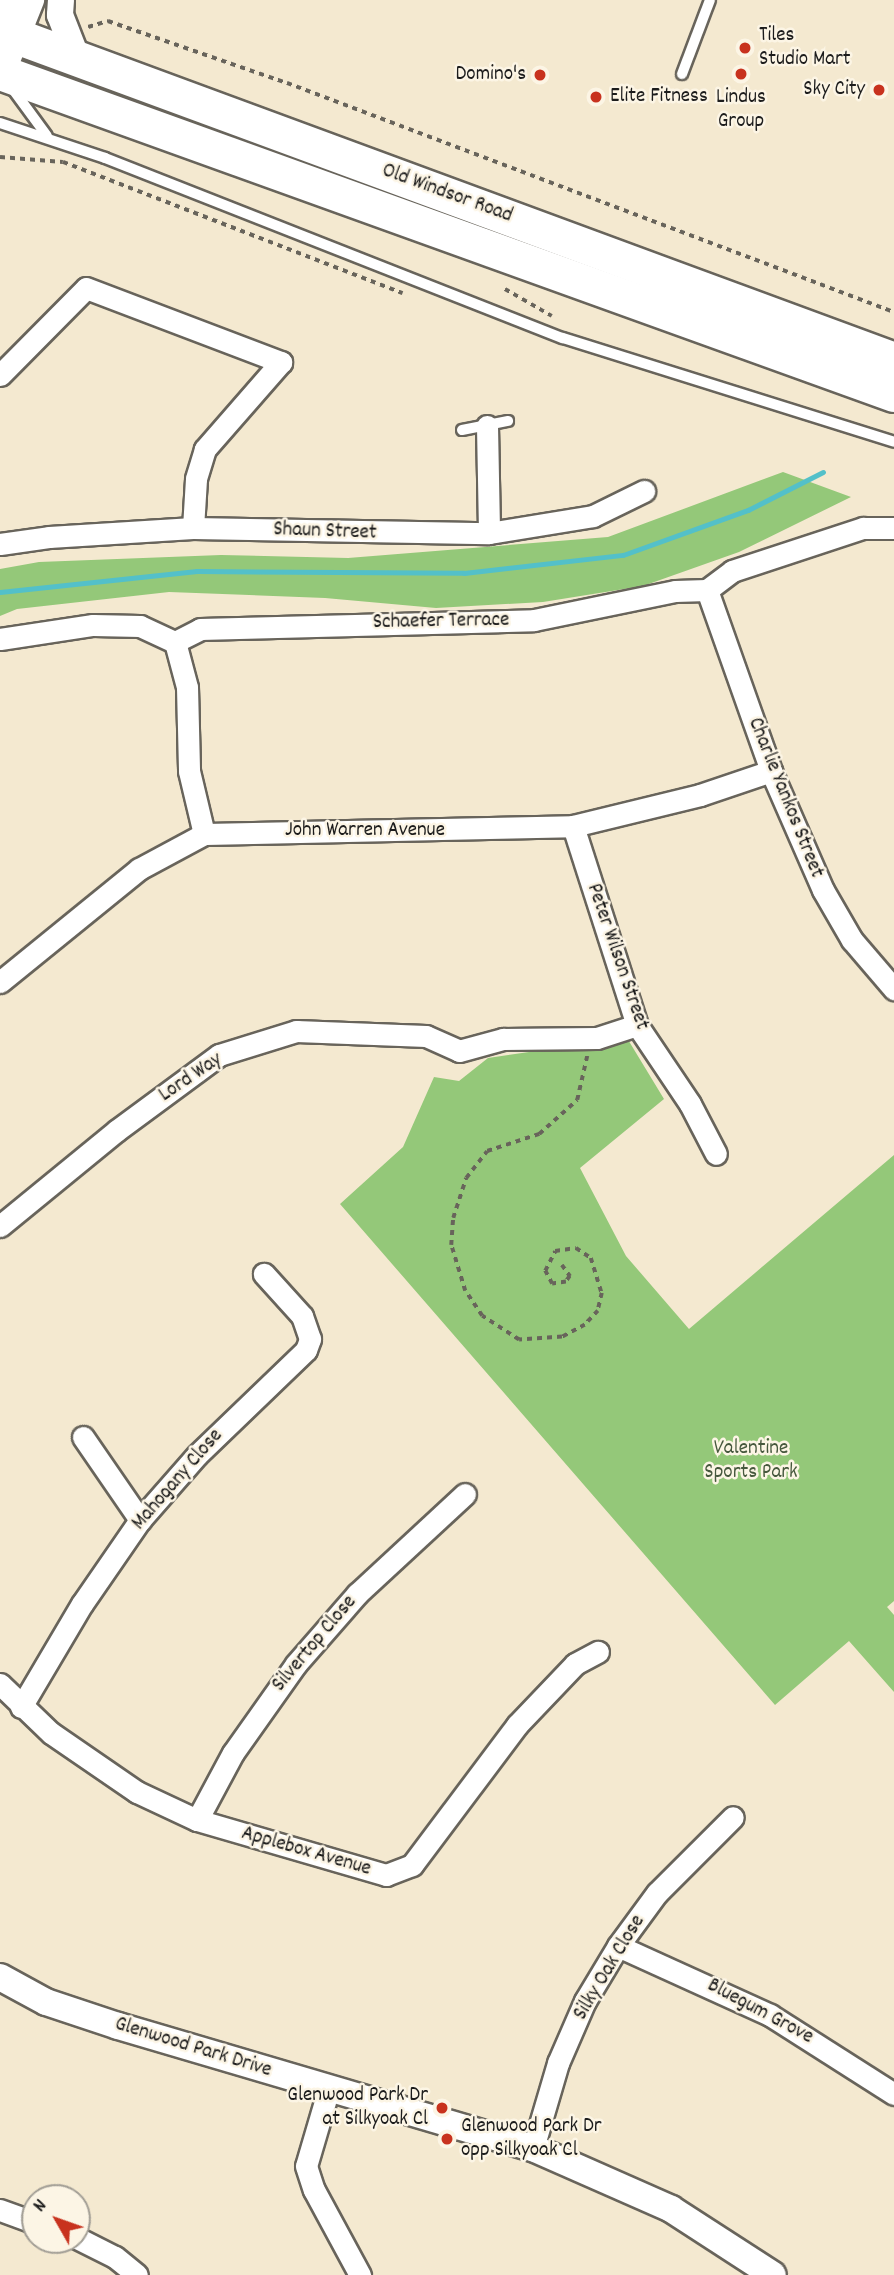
<!DOCTYPE html>
<style>
body{margin:0}
#map{position:relative;width:894px;height:2275px;overflow:hidden;background:#f4e9d0;font-family:Dekko,sans-serif}
div>[style]{position:absolute}
[style*='--x']{left:calc(var(--x)*1px);top:calc(var(--y)*1px);width:calc(var(--w)*1px);rotate:calc(var(--a)*1deg)}
.green>*{inset:0;background:#94c879}
.stream>*{height:5px;margin:-2.5px;padding:0 2.5px;transform-origin:2.5px;border-radius:2.5px;background:#53c0c9}
.path>*{height:3.5px;margin-top:-1.75px;transform-origin:0;background:repeating-linear-gradient(90deg,#68645b 0 5px,transparent 0 10px)}
.roads{filter:drop-shadow(2px 0 #68645b) drop-shadow(-2px 0 #68645b) drop-shadow(0 2px #68645b) drop-shadow(0 -2px #68645b)}
.service>*{height:10px;margin:-5px;padding:0 5px;transform-origin:5px;border-radius:5px;background:#fff}
.minor>*{height:21px;margin:-10.5px;padding:0 10.5px;transform-origin:10.5px;border-radius:10.5px;background:#fff}
.tertiary>*{height:26px;margin:-13px;padding:0 13px;transform-origin:13px;border-radius:13px;background:#fff}
.trunk>*{height:35px;margin:-17.5px;padding:0 17.5px;transform-origin:17.5px;border-radius:17.5px;background:#fff}
.dots>*{width:19px;height:19px;translate:-50% -50%;box-sizing:border-box;border:4px solid #fcf5e5;border-radius:50%}
span{translate:-50% -50%;white-space:nowrap;text-align:center;line-height:1.15;-webkit-text-stroke:5px #fcf5e5;paint-order:stroke}
.poi-label{font-size:21px;color:#1c1c1c}
.left{translate:0 -50%;text-align:left}
.right{translate:-100% -50%;text-align:right}
.street-label{font-size:21px;color:#1c1c1c}
.park-label{font-size:21px;color:#46583d}
.north{position:absolute;left:21px;top:2184px;width:70px;height:70px;box-sizing:border-box;background:#fcf5e5;border:2px solid #a29e95;border-radius:50%;rotate:310deg;font-size:19px;font-weight:700;line-height:28px;text-align:center;color:#1c1c1c}
.north::after{content:'';display:block;margin:auto;width:24px;height:32px;background:#c8321e;clip-path:polygon(50% 0,100% 100%,50% 72%,0 100%)}
</style>
<div id="map">
<div class="green">
<i style="clip-path:polygon(783px 472px,851px 497px,739px 552px,643px 586px,543px 602px,436px 608px,325px 598px,169px 592px,17px 609px,0 616px,0 569px,39px 562px,221px 555px,348px 558px,608px 537px)"></i>
<i style="clip-path:polygon(627px 1038px,664px 1099px,580px 1168px,626px 1256px,689px 1329px,894px 1155px,894px 1601px,887px 1607px,894px 1615px,894px 1692px,849px 1641px,775px 1705px,340px 1204px,403px 1147px,434px 1077px,459px 1081px,488px 1058px)"></i>
</div>
<div class="stream">
<i style="--x:0;--y:592;--w:198;--a:-6.1"></i>
<i style="--x:197;--y:571;--w:267;--a:0.4"></i>
<i style="--x:464;--y:573;--w:160;--a:-6.5"></i>
<i style="--x:623;--y:555;--w:133;--a:-19.8"></i>
<i style="--x:748;--y:510;--w:84;--a:-26.9"></i>
</div>
<div class="path">
<i style="--x:88;--y:27;--w:21;--a:-17"></i>
<i style="--x:108;--y:21;--w:189;--a:19.1"></i>
<i style="--x:287;--y:83;--w:649;--a:20.67"></i>
<i style="--x:0;--y:157;--w:63;--a:4.5"></i>
<i style="--x:63;--y:162;--w:364;--a:21.1"></i>
<i style="--x:505;--y:289;--w:54;--a:29.9"></i>
<i style="--x:562;--y:1265;--w:14;--a:54"></i>
<i style="--x:570;--y:1276;--w:7;--a:124"></i>
<i style="--x:566;--y:1282;--w:14;--a:172"></i>
<i style="--x:552;--y:1284;--w:15;--a:-118"></i>
<i style="--x:545;--y:1271;--w:22;--a:-63"></i>
<i style="--x:555;--y:1251;--w:21;--a:-8"></i>
<i style="--x:576;--y:1248;--w:18;--a:34"></i>
<i style="--x:591;--y:1258;--w:37;--a:73"></i>
<i style="--x:602;--y:1293;--w:18;--a:103"></i>
<i style="--x:598;--y:1311;--w:19;--a:133"></i>
<i style="--x:585;--y:1325;--w:26;--a:152"></i>
<i style="--x:562;--y:1337;--w:43;--a:176"></i>
<i style="--x:519;--y:1340;--w:44;--a:-147"></i>
<i style="--x:482;--y:1316;--w:30;--a:-124"></i>
<i style="--x:465;--y:1291;--w:48;--a:-106.9"></i>
<i style="--x:451;--y:1245;--w:27;--a:-86"></i>
<i style="--x:453;--y:1218;--w:42;--a:-72"></i>
<i style="--x:466;--y:1178;--w:34;--a:-52"></i>
<i style="--x:487;--y:1151;--w:55;--a:-18.1"></i>
<i style="--x:539;--y:1134;--w:51;--a:-41.8"></i>
<i style="--x:577;--y:1100;--w:45;--a:-77.2"></i>
</div>
<div class="roads">
<div class="service">
<i style="--x:682;--y:74;--w:79;--a:-69.3"></i>
<i style="--x:9;--y:84;--w:64;--a:53.8"></i>
<i style="--x:0;--y:123;--w:111;--a:18.4"></i>
<i style="--x:105;--y:158;--w:492;--a:21.5"></i>
<i style="--x:563;--y:338;--w:347;--a:17.4"></i>
<i style="--x:462;--y:430;--w:47;--a:-11.1"></i>
</div>
<div class="minor">
<i style="--x:0;--y:375;--w:122;--a:-45.3"></i>
<i style="--x:86;--y:288;--w:209;--a:20.8"></i>
<i style="--x:281;--y:362;--w:116;--a:131.1"></i>
<i style="--x:205;--y:449;--w:31;--a:107"></i>
<i style="--x:196;--y:479;--w:49;--a:93.5"></i>
<i style="--x:487;--y:426;--w:107;--a:88.9"></i>
<i style="--x:0;--y:544;--w:49;--a:-8.1"></i>
<i style="--x:49;--y:537;--w:144;--a:-3.6"></i>
<i style="--x:193;--y:528;--w:296;--a:1"></i>
<i style="--x:489;--y:533;--w:105;--a:-9.3"></i>
<i style="--x:593;--y:516;--w:57;--a:-26.1"></i>
<i style="--x:707;--y:590;--w:192;--a:70.5"></i>
<i style="--x:771;--y:771;--w:130;--a:66.4"></i>
<i style="--x:823;--y:890;--w:58;--a:59.9"></i>
<i style="--x:852;--y:940;--w:65;--a:49.4"></i>
<i style="--x:707;--y:590;--w:31;--a:-37"></i>
<i style="--x:732;--y:571;--w:138;--a:-18.2"></i>
<i style="--x:863;--y:528;--w:31;--a:0"></i>
<i style="--x:0;--y:639;--w:94;--a:-8.6"></i>
<i style="--x:93;--y:625;--w:47;--a:1.2"></i>
<i style="--x:140;--y:626;--w:38;--a:25"></i>
<i style="--x:175;--y:642;--w:28;--a:-27"></i>
<i style="--x:200;--y:629;--w:334;--a:-1.5"></i>
<i style="--x:534;--y:620;--w:144;--a:-11.6"></i>
<i style="--x:675;--y:591;--w:32;--a:-2"></i>
<i style="--x:175;--y:642;--w:47;--a:75.1"></i>
<i style="--x:187;--y:687;--w:84;--a:88.6"></i>
<i style="--x:189;--y:771;--w:65;--a:76.6"></i>
<i style="--x:573;--y:826;--w:209;--a:72.2"></i>
<i style="--x:637;--y:1025;--w:95;--a:56.1"></i>
<i style="--x:690;--y:1104;--w:56;--a:62.5"></i>
<i style="--x:0;--y:982;--w:179;--a:-39.1"></i>
<i style="--x:139;--y:869;--w:74;--a:-28.3"></i>
<i style="--x:204;--y:834;--w:369;--a:-1.2"></i>
<i style="--x:573;--y:826;--w:131;--a:-13.7"></i>
<i style="--x:700;--y:795;--w:75;--a:-18.7"></i>
<i style="--x:0;--y:1226;--w:150;--a:-39.3"></i>
<i style="--x:116;--y:1131;--w:128;--a:-36.4"></i>
<i style="--x:219;--y:1055;--w:81;--a:-17.3"></i>
<i style="--x:296;--y:1031;--w:130;--a:2.2"></i>
<i style="--x:426;--y:1036;--w:36;--a:24"></i>
<i style="--x:459;--y:1051;--w:46;--a:-15.3"></i>
<i style="--x:503;--y:1039;--w:94;--a:-0.6"></i>
<i style="--x:597;--y:1038;--w:42;--a:-18"></i>
<i style="--x:83;--y:1437;--w:101;--a:55.5"></i>
<i style="--x:0;--y:1684;--w:71;--a:43.9"></i>
<i style="--x:51;--y:1733;--w:104;--a:34.5"></i>
<i style="--x:137;--y:1792;--w:66;--a:25"></i>
<i style="--x:197;--y:1820;--w:197;--a:16.2"></i>
<i style="--x:386;--y:1875;--w:28;--a:-21"></i>
<i style="--x:412;--y:1865;--w:175;--a:-53.1"></i>
<i style="--x:517;--y:1725;--w:84;--a:-46.4"></i>
<i style="--x:575;--y:1664;--w:26;--a:-28"></i>
<i style="--x:21;--y:1707;--w:120;--a:-59.4"></i>
<i style="--x:82;--y:1604;--w:102;--a:-55.4"></i>
<i style="--x:140;--y:1520;--w:86;--a:-48.8"></i>
<i style="--x:197;--y:1455;--w:151;--a:-43.9"></i>
<i style="--x:306;--y:1350;--w:12;--a:-70"></i>
<i style="--x:310;--y:1339;--w:24;--a:-109"></i>
<i style="--x:302;--y:1316;--w:57;--a:-132.1"></i>
<i style="--x:197;--y:1820;--w:76;--a:-61.8"></i>
<i style="--x:233;--y:1753;--w:109;--a:-54.7"></i>
<i style="--x:296;--y:1664;--w:93;--a:-48.9"></i>
<i style="--x:357;--y:1594;--w:147;--a:-42.8"></i>
<i style="--x:618;--y:1946;--w:167;--a:24.4"></i>
<i style="--x:770;--y:2015;--w:147;--a:32.5"></i>
<i style="--x:329;--y:2088;--w:81;--a:106.4"></i>
<i style="--x:306;--y:2166;--w:25;--a:72"></i>
<i style="--x:314;--y:2190;--w:97;--a:61.6"></i>
<i style="--x:533;--y:2148;--w:89;--a:-73.6"></i>
<i style="--x:558;--y:2063;--w:68;--a:-66.5"></i>
<i style="--x:585;--y:2001;--w:64;--a:-59"></i>
<i style="--x:618;--y:1946;--w:66;--a:-53.7"></i>
<i style="--x:657;--y:1893;--w:107;--a:-45"></i>
<i style="--x:0;--y:2210;--w:37;--a:20"></i>
<i style="--x:77;--y:2238;--w:42;--a:26.6"></i>
<i style="--x:115;--y:2257;--w:28;--a:39"></i>
</div>
<div class="tertiary">
<i style="--x:61;--y:0;--w:15;--a:94"></i>
<i style="--x:60;--y:15;--w:44;--a:68.7"></i>
<i style="--x:0;--y:27;--w:28;--a:-72"></i>
<i style="--x:2;--y:73;--w:79;--a:-68.3"></i>
<i style="--x:0;--y:1977;--w:52;--a:28.5"></i>
<i style="--x:46;--y:2002;--w:76;--a:18.4"></i>
<i style="--x:118;--y:2026;--w:433;--a:16.4"></i>
<i style="--x:533;--y:2148;--w:151;--a:23.8"></i>
<i style="--x:671;--y:2209;--w:121;--a:32.9"></i>
</div>
<div class="trunk">
<i style="--x:0;--y:30;--w:953;--a:20.26"></i>
<i style="--x:0;--y:72;--w:950;--a:19.81"></i>
</div>
</div>
<div class="dots">
<i style="left:745px;top:48px;background:#c8321e"></i>
<i style="left:741px;top:74px;background:#c8321e"></i>
<i style="left:540px;top:75px;background:#c8321e"></i>
<i style="left:879px;top:90px;background:#c8321e"></i>
<i style="left:596px;top:97px;background:#c8321e"></i>
<i style="left:442px;top:2108px;background:#c8321e"></i>
<i style="left:447px;top:2139px;background:#c8321e"></i>
</div>
<div class="poi-label">
<span class="left" style="left:759px;top:48px">Tiles<br>Studio Mart</span>
<span class="right" style="left:526px;top:75px">Domino's</span>
<span class="right" style="left:865px;top:90px">Sky City</span>
<span class="left" style="left:610px;top:97px">Elite Fitness</span>
<span style="left:741px;top:110px">Lindus<br>Group</span>
<span class="right" style="left:428px;top:2108px">Glenwood Park Dr<br>at Silkyoak Cl</span>
<span class="left" style="left:461px;top:2139px">Glenwood Park Dr<br>opp Silkyoak Cl</span>
</div>
<div class="street-label">
<span style="left:447px;top:194px;rotate:20deg">Old Windsor Road</span>
<span style="left:325px;top:532px;rotate:2deg">Shaun Street</span>
<span style="left:441px;top:622px;rotate:-1deg">Schaefer Terrace</span>
<span style="left:785px;top:798px;rotate:68deg">Charlie Yankos Street</span>
<span style="left:365px;top:831px">John Warren Avenue</span>
<span style="left:617px;top:957px;rotate:71deg">Peter Wilson Street</span>
<span style="left:191px;top:1078px;rotate:-34deg">Lord Way</span>
<span style="left:178px;top:1480px;rotate:-49deg">Mahogany Close</span>
<span style="left:315px;top:1644px;rotate:-50deg">Silvertop Close</span>
<span style="left:306px;top:1852px;rotate:16deg">Applebox Avenue</span>
<span style="left:610px;top:1968px;rotate:-59deg">Silky Oak Close</span>
<span style="left:760px;top:2012px;rotate:28deg">Bluegum Grove</span>
<span style="left:193px;top:2048px;rotate:17deg">Glenwood Park Drive</span>
</div>
<div class="park-label">
<span style="left:751px;top:1461px">Valentine<br>Sports Park</span>
</div>
<div class="north">N</div>
</div>
